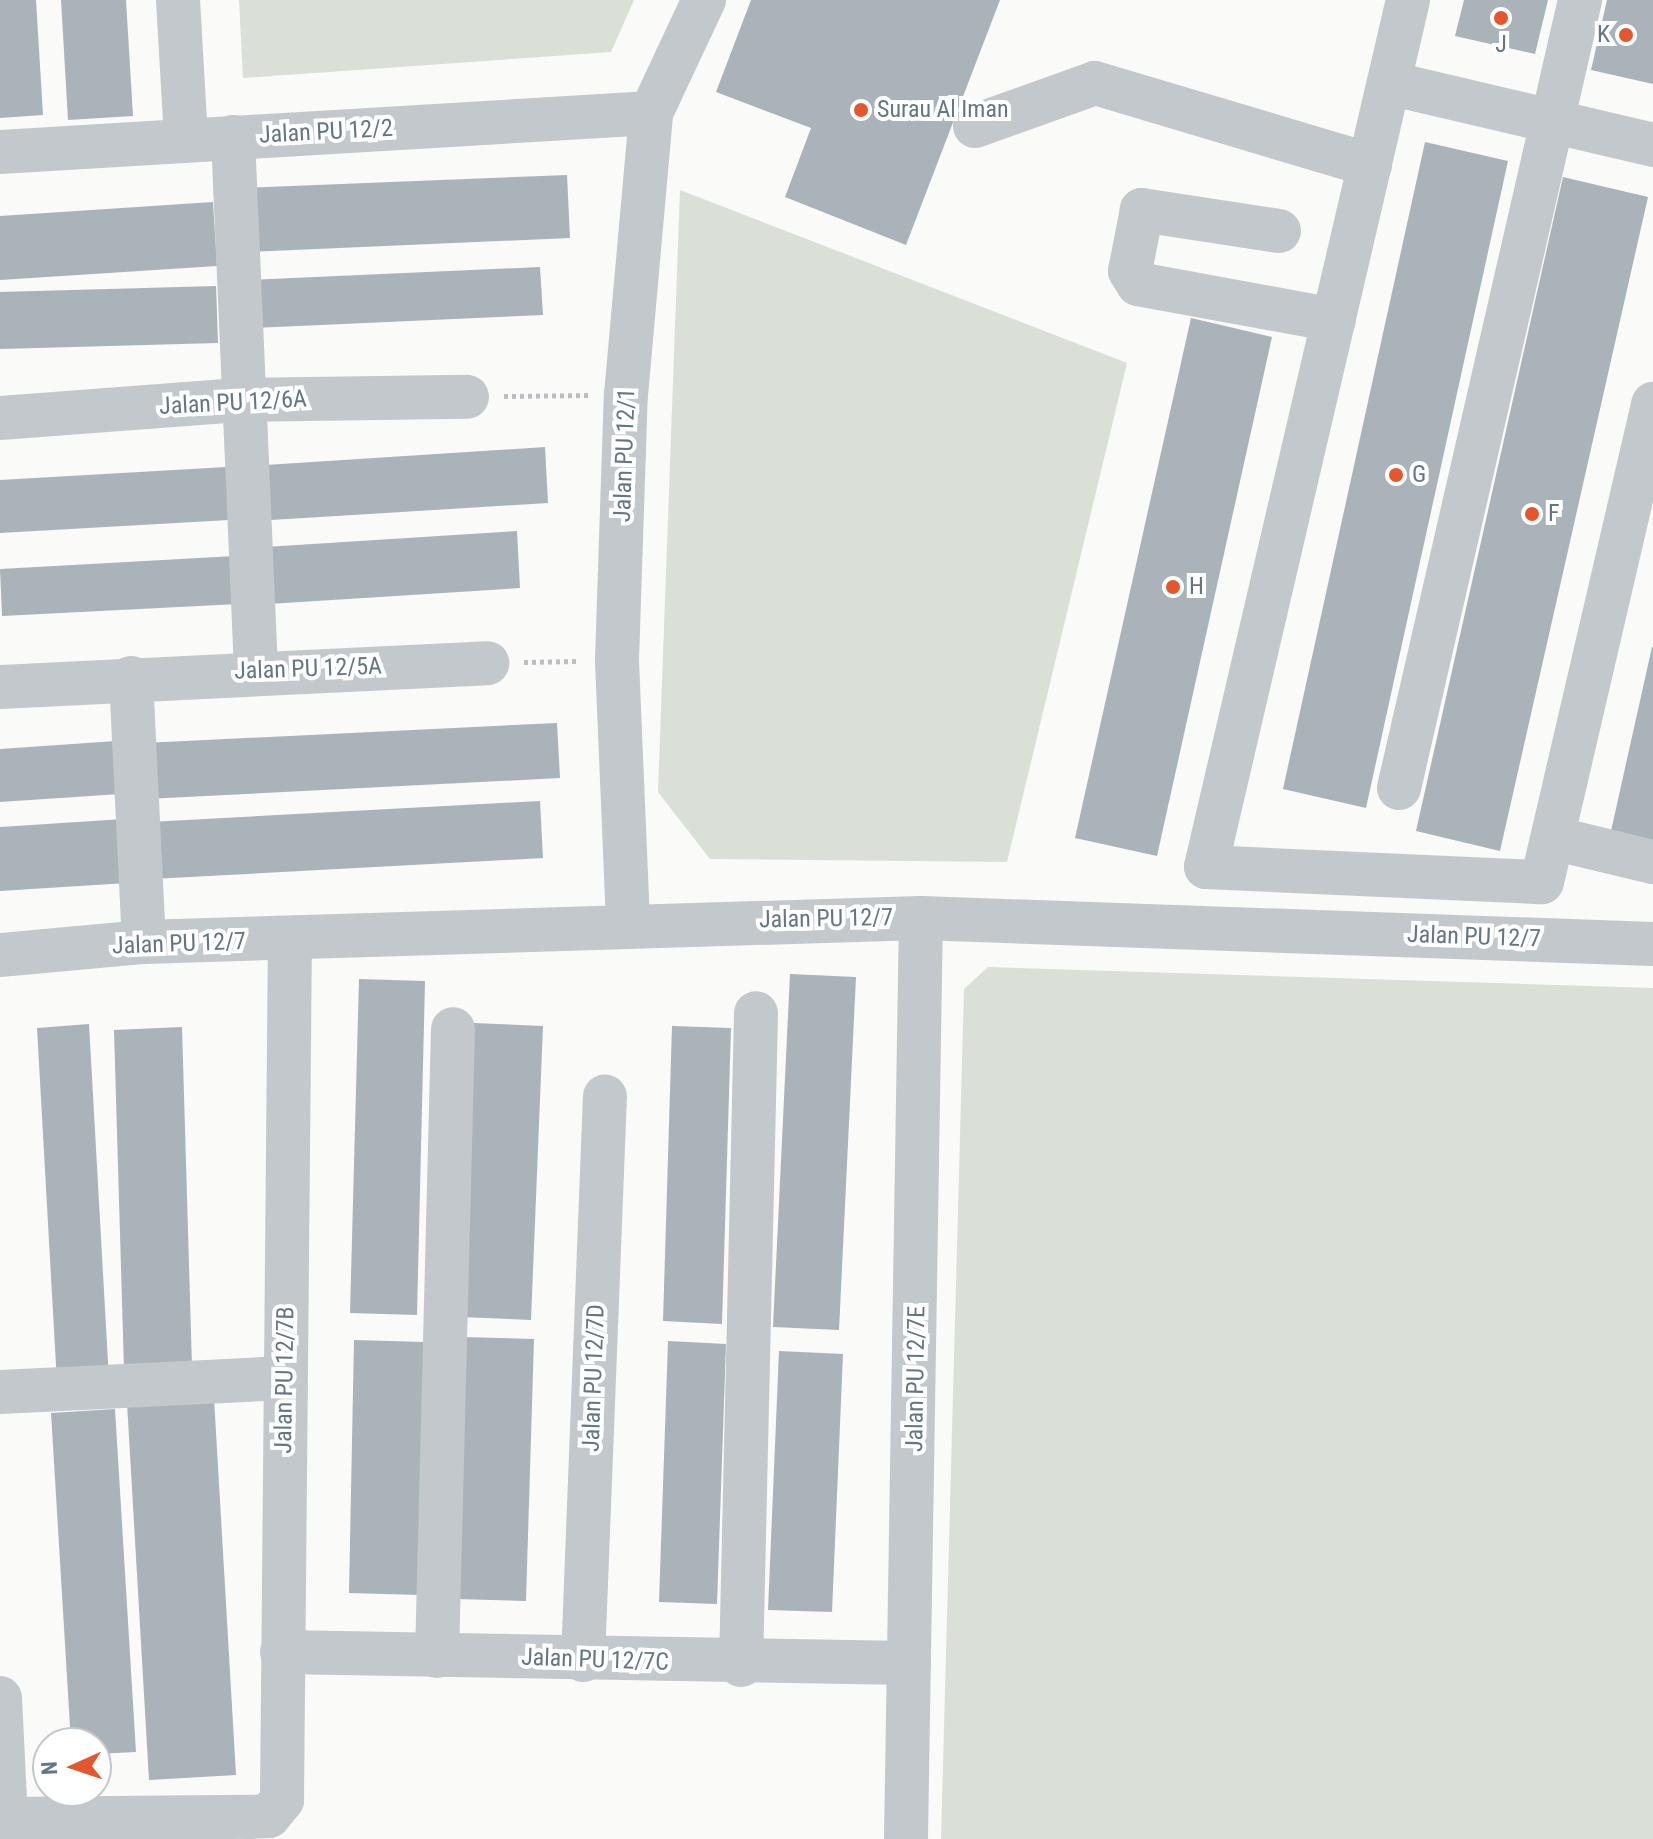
<!DOCTYPE html>
<style>
body{margin:0}
#map{position:relative;width:1653px;height:1839px;overflow:hidden;background:#fafaf8;font-family:"Roboto Condensed",sans-serif}
div>[style]{position:absolute}
[style*='--x']{left:calc(var(--x)*1px);top:calc(var(--y)*1px);width:calc(var(--w)*1px);rotate:calc(var(--a)*1deg)}
.green>*{inset:0;background:#dadfd7}
.building>*{inset:0;background:#aab3b9}
.path>*{height:5px;margin-top:-2.5px;transform-origin:0;background:repeating-linear-gradient(90deg,#bbbfc2 0 4px,transparent 0 8px)}
.minor>*{height:44px;margin:-22px;padding:0 22px;transform-origin:22px;border-radius:22px;background:#c3c8cc}
.dots>*{width:22px;height:22px;translate:-50% -50%;box-sizing:border-box;border:4px solid #fff;border-radius:50%}
span{translate:-50% -50%;white-space:nowrap;text-align:center;line-height:1.15;-webkit-text-stroke:8px #fff;paint-order:stroke}
.poi-label{font-size:24px;color:#657683}
.right{translate:-100% -50%;text-align:right}
.left{translate:0 -50%;text-align:left}
.street-label{font-size:24px;color:#657683}
.north{position:absolute;left:32px;top:1727px;width:80px;height:80px;box-sizing:border-box;background:#fff;border:2px solid #c1c8cd;border-radius:50%;rotate:267deg;font-size:22px;font-weight:700;line-height:32px;text-align:center;color:#657683}
.north::after{content:'';display:block;margin:auto;width:28px;height:36px;background:#e4572e;clip-path:polygon(50% 0,100% 100%,50% 72%,0 100%)}
</style>
<div id="map">
<div class="green">
<i style="clip-path:polygon(239px 0,634px 0,611px 52px,243px 78px)"></i>
<i style="clip-path:polygon(680px 190px,1127px 363px,1007px 862px,710px 859px,658px 792px)"></i>
<i style="clip-path:polygon(988px 967px,1653px 988px,1653px 1839px,941px 1839px,964px 989px)"></i>
</div>
<div class="building">
<i style="clip-path:polygon(0 0,36px 0,43px 115px,0 118px)"></i>
<i style="clip-path:polygon(61px 0,126px 0,133px 116px,68px 120px)"></i>
<i style="clip-path:polygon(751px 0,1000px 0,906px 245px,785px 197px,811px 128px,716px 92px)"></i>
<i style="clip-path:polygon(1464px 0,1548px 0,1535px 54px,1455px 36px)"></i>
<i style="clip-path:polygon(1607px 0,1653px 0,1653px 84px,1591px 70px)"></i>
<i style="clip-path:polygon(1425px 142px,1508px 161px,1366px 808px,1283px 789px)"></i>
<i style="clip-path:polygon(567px 175px,570px 238px,247px 252px,244px 188px)"></i>
<i style="clip-path:polygon(1563px 177px,1648px 197px,1500px 851px,1416px 831px)"></i>
<i style="clip-path:polygon(213px 202px,217px 266px,0 280px,0 216px)"></i>
<i style="clip-path:polygon(540px 267px,543px 315px,252px 328px,250px 280px)"></i>
<i style="clip-path:polygon(216px 286px,218px 343px,0 349px,0 292px)"></i>
<i style="clip-path:polygon(1191px 318px,1272px 337px,1157px 856px,1075px 838px)"></i>
<i style="clip-path:polygon(545px 447px,548px 503px,255px 521px,252px 466px)"></i>
<i style="clip-path:polygon(226px 467px,229px 520px,0 533px,0 480px)"></i>
<i style="clip-path:polygon(517px 531px,520px 588px,269px 604px,265px 547px)"></i>
<i style="clip-path:polygon(235px 556px,238px 604px,2px 616px,0 569px)"></i>
<i style="clip-path:polygon(1652px 647px,1653px 647px,1653px 841px,1611px 831px)"></i>
<i style="clip-path:polygon(557px 723px,560px 778px,146px 799px,144px 743px)"></i>
<i style="clip-path:polygon(116px 741px,120px 794px,0 802px,0 749px)"></i>
<i style="clip-path:polygon(540px 801px,543px 858px,152px 879px,149px 822px)"></i>
<i style="clip-path:polygon(124px 819px,127px 883px,0 891px,0 827px)"></i>
<i style="clip-path:polygon(790px 974px,856px 977px,839px 1330px,773px 1327px)"></i>
<i style="clip-path:polygon(359px 979px,425px 981px,417px 1315px,350px 1313px)"></i>
<i style="clip-path:polygon(474px 1023px,543px 1026px,531px 1320px,461px 1317px)"></i>
<i style="clip-path:polygon(89px 1024px,109px 1380px,57px 1383px,37px 1028px)"></i>
<i style="clip-path:polygon(672px 1026px,731px 1028px,722px 1324px,663px 1321px)"></i>
<i style="clip-path:polygon(182px 1027px,192px 1367px,124px 1369px,114px 1030px)"></i>
<i style="clip-path:polygon(462px 1337px,534px 1339px,526px 1601px,455px 1599px)"></i>
<i style="clip-path:polygon(354px 1340px,426px 1342px,421px 1595px,349px 1593px)"></i>
<i style="clip-path:polygon(668px 1341px,726px 1344px,717px 1604px,659px 1602px)"></i>
<i style="clip-path:polygon(779px 1351px,843px 1354px,832px 1612px,768px 1610px)"></i>
<i style="clip-path:polygon(214px 1398px,236px 1775px,149px 1780px,127px 1403px)"></i>
<i style="clip-path:polygon(115px 1409px,136px 1752px,96px 1754px,96px 1743px,71px 1743px,51px 1413px)"></i>
</div>
<div class="path">
<i style="--x:504;--y:396;--w:86;--a:-0.7"></i>
<i style="--x:524;--y:662;--w:54;--a:-1.1"></i>
</div>
<div class="minor">
<i style="--x:178;--y:0;--w:139;--a:86.7"></i>
<i style="--x:1408;--y:0;--w:890;--a:103.12"></i>
<i style="--x:1206;--y:867;--w:336;--a:2.6"></i>
<i style="--x:1542;--y:882;--w:491;--a:-76.9"></i>
<i style="--x:1389;--y:83;--w:271;--a:13.2"></i>
<i style="--x:975;--y:126;--w:127;--a:-19.7"></i>
<i style="--x:1095;--y:83;--w:287;--a:16.6"></i>
<i style="--x:233;--y:137;--w:533;--a:87.53"></i>
<i style="--x:0;--y:152;--w:652;--a:-3.43"></i>
<i style="--x:1279;--y:231;--w:139;--a:-171.3"></i>
<i style="--x:1142;--y:210;--w:62;--a:101.1"></i>
<i style="--x:1130;--y:271;--w:15;--a:58"></i>
<i style="--x:1138;--y:284;--w:199;--a:10.4"></i>
<i style="--x:0;--y:418;--w:243;--a:-4.3"></i>
<i style="--x:242;--y:400;--w:225;--a:-0.8"></i>
<i style="--x:131;--y:678;--w:264;--a:87.2"></i>
<i style="--x:0;--y:687;--w:488;--a:-2.8"></i>
<i style="--x:1399;--y:788;--w:809;--a:-77.06"></i>
<i style="--x:1553;--y:838;--w:103;--a:13.5"></i>
<i style="--x:628;--y:923;--w:263;--a:-92.4"></i>
<i style="--x:617;--y:660;--w:265;--a:-88.1"></i>
<i style="--x:626;--y:395;--w:283;--a:-84.9"></i>
<i style="--x:651;--y:113;--w:125;--a:-64.9"></i>
<i style="--x:0;--y:955;--w:145;--a:-5.2"></i>
<i style="--x:144;--y:942;--w:777;--a:-1.77"></i>
<i style="--x:921;--y:918;--w:732;--a:2.03"></i>
<i style="--x:0;--y:1392;--w:285;--a:-2.8"></i>
<i style="--x:282;--y:1652;--w:627;--a:1.01"></i>
<i style="--x:437;--y:1656;--w:627;--a:-88.54"></i>
<i style="--x:583;--y:1660;--w:564;--a:-87.77"></i>
<i style="--x:741;--y:1665;--w:652;--a:-88.68"></i>
<i style="--x:0;--y:1698;--w:121;--a:87.2"></i>
<i style="--x:0;--y:1819;--w:250;--a:-0.5"></i>
<i style="--x:250;--y:1817;--w:19;--a:-3"></i>
<i style="--x:269;--y:1816;--w:21;--a:-51"></i>
<i style="--x:282;--y:1800;--w:859;--a:-89.47"></i>
<i style="--x:906;--y:1839;--w:921;--a:-89.07"></i>
</div>
<div class="dots">
<i style="left:1501px;top:18px;background:#e4572e"></i>
<i style="left:1626px;top:35px;background:#e4572e"></i>
<i style="left:861px;top:110px;background:#e4572e"></i>
<i style="left:1396px;top:475px;background:#e4572e"></i>
<i style="left:1532px;top:514px;background:#e4572e"></i>
<i style="left:1173px;top:587px;background:#e4572e"></i>
</div>
<div class="poi-label">
<span class="right" style="left:1610px;top:35px">K</span>
<span style="left:1501px;top:45px">J</span>
<span class="left" style="left:877px;top:110px">Surau Al Iman</span>
<span class="left" style="left:1412px;top:475px">G</span>
<span class="left" style="left:1548px;top:514px">F</span>
<span class="left" style="left:1189px;top:587px">H</span>
</div>
<div class="street-label">
<span style="left:326px;top:132px;rotate:-3deg">Jalan PU 12/2</span>
<span style="left:233px;top:403px;rotate:-3deg">Jalan PU 12/6A</span>
<span style="left:625px;top:455px;rotate:-88deg">Jalan PU 12/1</span>
<span style="left:308px;top:669px;rotate:-2deg">Jalan PU 12/5A</span>
<span style="left:826px;top:919px;rotate:-1deg">Jalan PU 12/7</span>
<span style="left:1474px;top:937px;rotate:2deg">Jalan PU 12/7</span>
<span style="left:179px;top:944px;rotate:-2deg">Jalan PU 12/7</span>
<span style="left:594px;top:1378px;rotate:-88deg">Jalan PU 12/7D</span>
<span style="left:916px;top:1379px;rotate:-89deg">Jalan PU 12/7E</span>
<span style="left:285px;top:1380px;rotate:-89deg">Jalan PU 12/7B</span>
<span style="left:595px;top:1660px;rotate:2deg">Jalan PU 12/7C</span>
</div>
<div class="north">N</div>
</div>
